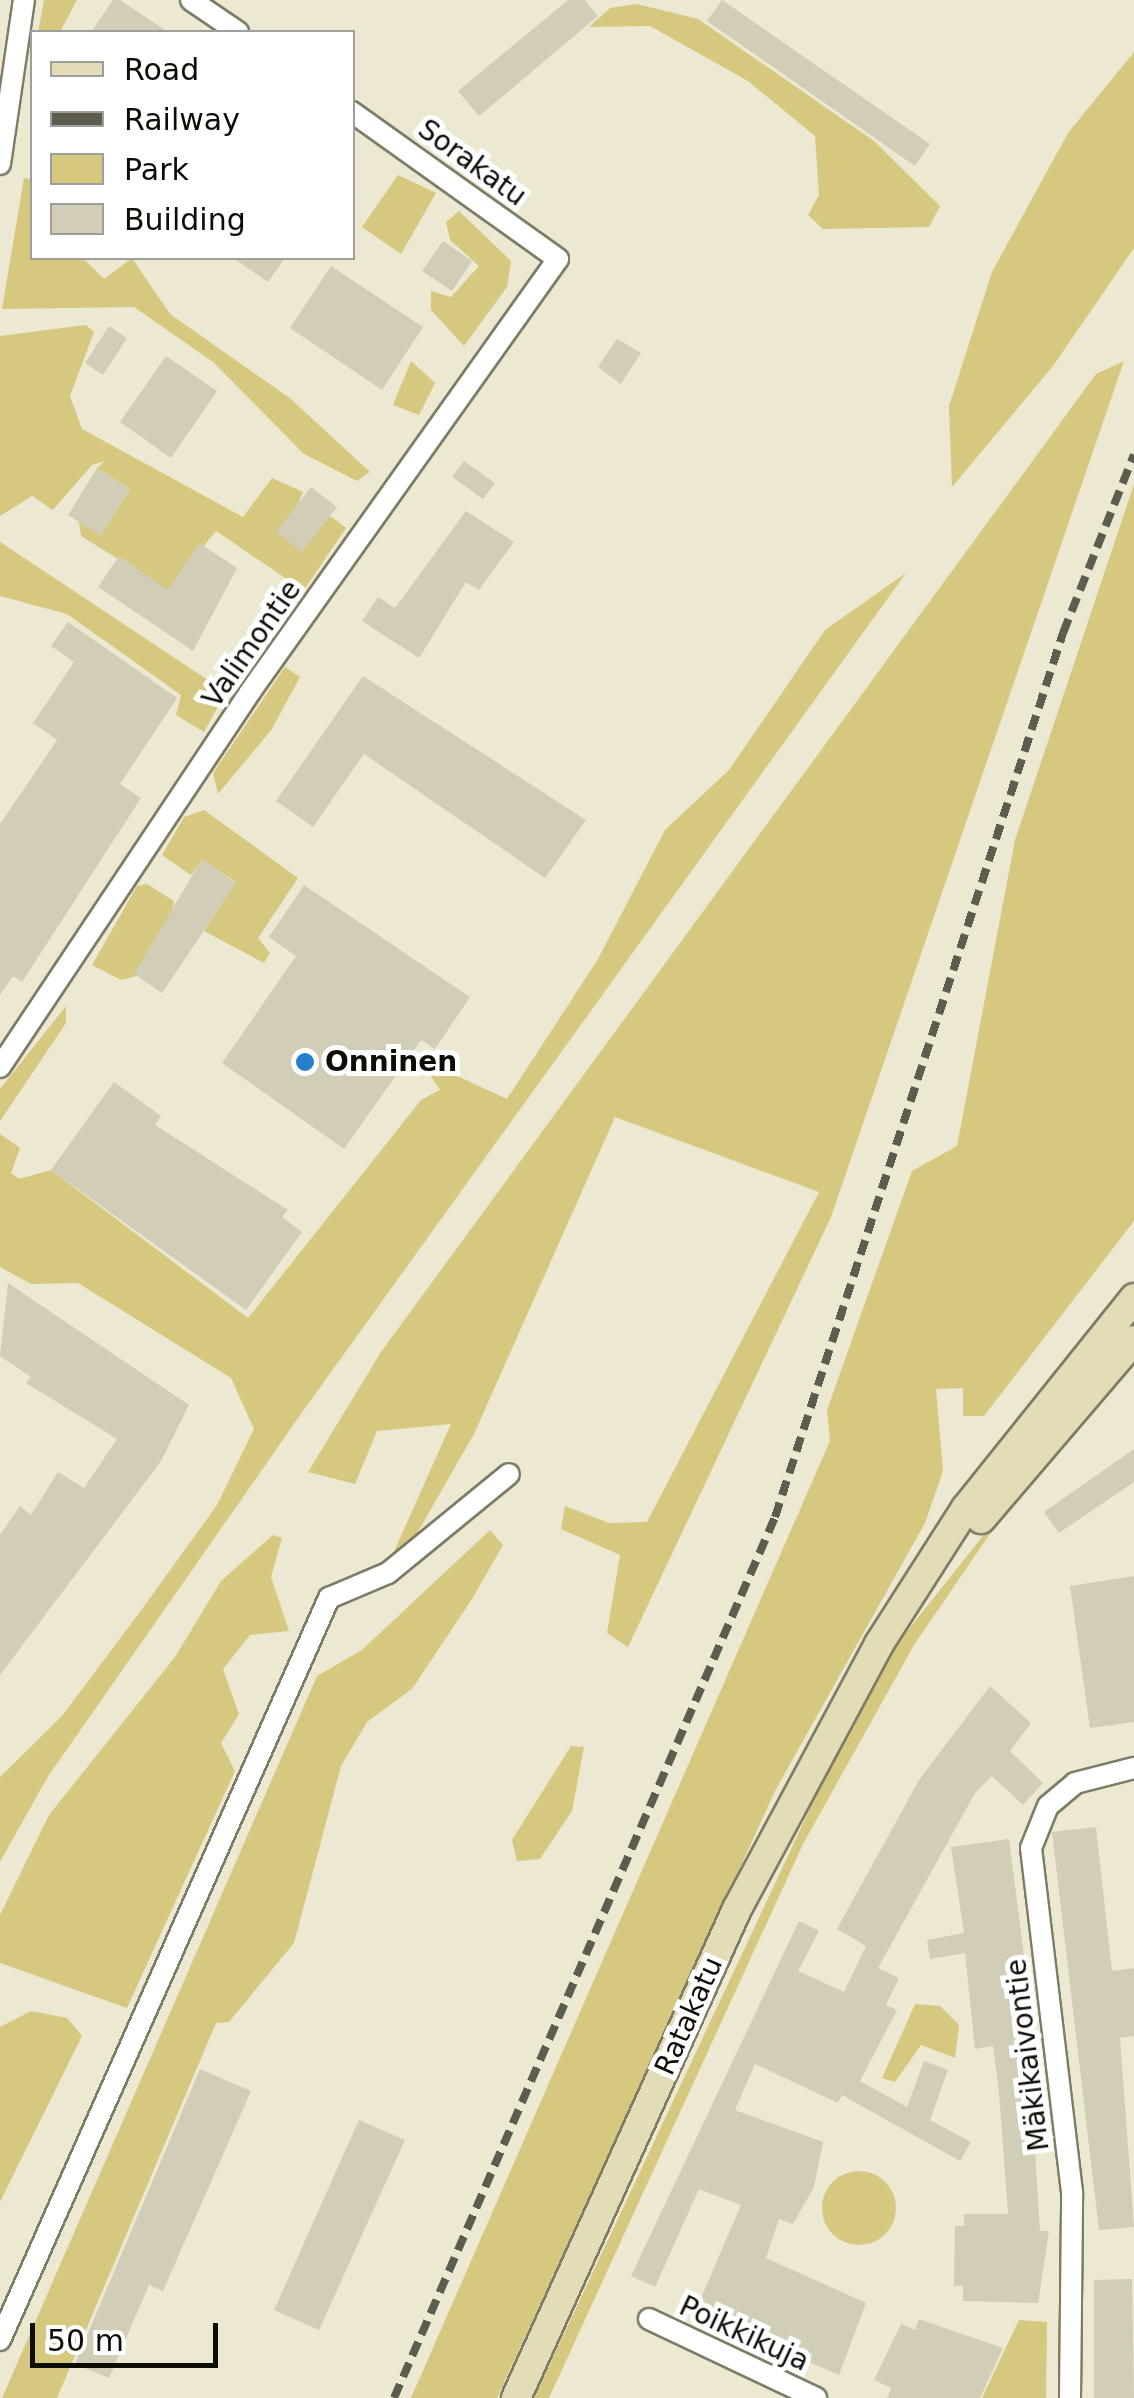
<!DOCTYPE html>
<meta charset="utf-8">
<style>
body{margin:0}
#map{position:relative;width:1134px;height:2398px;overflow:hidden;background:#ece8d1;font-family:"DejaVu Sans",sans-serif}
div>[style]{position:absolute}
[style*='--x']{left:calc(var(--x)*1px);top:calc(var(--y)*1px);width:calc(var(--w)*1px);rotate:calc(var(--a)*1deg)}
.green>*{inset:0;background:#d6c97f}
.round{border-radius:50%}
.building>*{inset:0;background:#d1cdb6}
.roads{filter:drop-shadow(2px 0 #7e7b66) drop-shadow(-2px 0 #7e7b66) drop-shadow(0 2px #7e7b66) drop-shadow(0 -2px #7e7b66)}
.minor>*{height:20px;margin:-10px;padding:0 10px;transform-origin:10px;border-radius:10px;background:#fff}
.secondary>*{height:28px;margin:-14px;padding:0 14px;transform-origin:14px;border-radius:14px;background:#e2ddb7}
.rail>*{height:8px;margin-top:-4px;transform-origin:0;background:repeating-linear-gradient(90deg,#5e5c4f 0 15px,transparent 0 23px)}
.dots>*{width:28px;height:28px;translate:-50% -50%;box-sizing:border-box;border:5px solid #fff;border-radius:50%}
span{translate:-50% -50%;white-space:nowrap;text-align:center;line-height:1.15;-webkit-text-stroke:10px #fff;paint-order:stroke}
.street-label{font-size:28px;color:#0d0c05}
.poi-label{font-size:28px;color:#0d0c05;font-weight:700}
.left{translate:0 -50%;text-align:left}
.legend{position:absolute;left:30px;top:30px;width:325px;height:230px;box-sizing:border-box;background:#fff;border:2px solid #9e9e9b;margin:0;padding:12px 18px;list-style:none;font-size:30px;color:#0d0c05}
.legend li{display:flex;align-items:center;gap:20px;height:50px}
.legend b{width:50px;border:2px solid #9e9e9b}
.scale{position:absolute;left:30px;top:2323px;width:188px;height:45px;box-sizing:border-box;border:5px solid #0d0c05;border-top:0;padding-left:12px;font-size:30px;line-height:35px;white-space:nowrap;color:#0d0c05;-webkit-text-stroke:8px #fff;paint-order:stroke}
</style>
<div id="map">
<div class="green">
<i style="clip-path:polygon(44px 0,77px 0,60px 32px,38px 32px)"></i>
<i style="clip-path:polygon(637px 4px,698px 19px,874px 141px,940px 206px,929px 227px,823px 229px,808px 215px,819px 195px,815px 136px,748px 81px,650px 26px,589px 27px,610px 8px)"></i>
<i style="clip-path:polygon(1134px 52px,1134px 248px,1053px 366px,952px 487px,949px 406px,992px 272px,1068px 133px)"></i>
<i style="clip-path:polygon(398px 175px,436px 193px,401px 254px,362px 227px)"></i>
<i style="clip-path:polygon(24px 178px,32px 179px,32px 258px,83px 258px,104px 279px,132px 258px,170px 314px,291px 399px,370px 472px,357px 481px,304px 454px,213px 362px,134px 307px,2px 309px)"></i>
<i style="clip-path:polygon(459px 211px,511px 261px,507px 287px,464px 346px,431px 310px,431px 291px,451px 297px,479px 266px,450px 240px,446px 222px)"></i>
<i style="clip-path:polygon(86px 325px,94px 332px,70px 396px,82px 429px,243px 517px,272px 478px,303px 492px,293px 516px,332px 517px,346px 528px,264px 649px,259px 637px,294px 584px,216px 531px,168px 590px,81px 536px,79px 522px,101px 535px,130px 489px,97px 468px,105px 461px,92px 465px,53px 510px,32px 496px,0 516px,0 336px)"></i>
<i style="clip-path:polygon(411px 361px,435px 383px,419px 415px,393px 405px)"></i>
<i style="clip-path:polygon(1124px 361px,831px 1217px,628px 1647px,607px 1633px,620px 1555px,561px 1529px,565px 1506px,609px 1523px,647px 1522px,819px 1192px,615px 1117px,474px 1434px,408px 1549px,392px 1556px,451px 1424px,377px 1431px,355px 1484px,308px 1472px,381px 1352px,1096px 374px)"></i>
<i style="clip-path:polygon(1134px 484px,1134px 1221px,984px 1416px,963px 1416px,963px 1388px,936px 1389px,943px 1471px,925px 1523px,775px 1791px,497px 2398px,411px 2398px,830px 1441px,827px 1410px,912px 1171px,957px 1146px,1015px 840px)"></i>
<i style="clip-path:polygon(0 542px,226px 692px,204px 732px,176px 715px,181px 695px,67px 614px,0 596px)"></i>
<i style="clip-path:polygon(906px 573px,303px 1411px,47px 1778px,0 1862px,0 1777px,62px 1716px,145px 1605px,217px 1505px,254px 1429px,231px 1378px,78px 1283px,31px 1284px,0 1267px,0 1134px,20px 1148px,11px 1173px,19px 1179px,51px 1170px,248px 1318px,421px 1100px,440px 1090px,420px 1059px,507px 1099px,598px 959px,665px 830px,729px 770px,825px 630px)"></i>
<i style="clip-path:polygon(285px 667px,300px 677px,272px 729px,218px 794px,213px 773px)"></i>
<i style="clip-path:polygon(204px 810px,298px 878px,258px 938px,270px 953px,264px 963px,204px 931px,236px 882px,202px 860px,191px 875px,162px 855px,184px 817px)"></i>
<i style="clip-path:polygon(147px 884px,174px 901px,172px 917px,137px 976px,121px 980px,92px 965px,137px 886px)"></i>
<i style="clip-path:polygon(66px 1006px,66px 1023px,0 1121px,0 1089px)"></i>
<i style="clip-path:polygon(1024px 1484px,914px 1645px,803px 1844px,549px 2398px,534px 2398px,830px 1766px,897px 1644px)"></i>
<i style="clip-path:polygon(490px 1530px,503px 1545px,472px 1599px,412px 1689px,367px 1722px,341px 1766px,294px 1943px,229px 2022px,216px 2023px,57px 2398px,2px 2398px,317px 1676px,362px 1650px)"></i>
<i style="clip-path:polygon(273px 1535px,282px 1538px,271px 1577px,289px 1631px,250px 1635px,223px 1669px,239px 1714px,221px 1743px,235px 1771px,127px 2008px,0 1963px,0 1915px,49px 1815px,175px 1657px,221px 1581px)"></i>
<i style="clip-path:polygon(571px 1746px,584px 1747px,572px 1811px,540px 1859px,517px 1861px,512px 1840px)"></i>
<i style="clip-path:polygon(915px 2004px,940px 2006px,959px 2025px,955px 2058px,921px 2045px,895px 2082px,882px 2078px)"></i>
<i style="clip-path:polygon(31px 2011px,67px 2018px,82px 2036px,0 2202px,0 2027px)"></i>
<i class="round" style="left:822px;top:2171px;width:74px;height:74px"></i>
<i style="clip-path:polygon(1019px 2320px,1047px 2322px,1046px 2398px,982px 2398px)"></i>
</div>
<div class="building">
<i style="clip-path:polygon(113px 0,120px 0,168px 32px,91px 32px)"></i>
<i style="clip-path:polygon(568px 0,585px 0,598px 16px,479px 116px,458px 91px)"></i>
<i style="clip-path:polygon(722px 0,930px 144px,915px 166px,707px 21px)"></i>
<i style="clip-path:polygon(443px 241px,472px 261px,452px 291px,422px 271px)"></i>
<i style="clip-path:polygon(233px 258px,285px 258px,268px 282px)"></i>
<i style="clip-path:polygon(331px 266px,423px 327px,382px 390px,290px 328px)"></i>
<i style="clip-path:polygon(109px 326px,127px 338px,103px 375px,85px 363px)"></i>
<i style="clip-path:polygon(617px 339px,641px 353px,621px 384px,598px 367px)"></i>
<i style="clip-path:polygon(166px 356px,217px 391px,171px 458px,120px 422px)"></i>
<i style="clip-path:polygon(464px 461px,495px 483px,483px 499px,452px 477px)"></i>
<i style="clip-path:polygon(97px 468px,130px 489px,101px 536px,68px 515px)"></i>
<i style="clip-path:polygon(311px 487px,337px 507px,302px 552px,276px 532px)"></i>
<i style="clip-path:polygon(466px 511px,514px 542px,479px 590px,466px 582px,419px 658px,362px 621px,378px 597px,395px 608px)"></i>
<i style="clip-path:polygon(199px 543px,237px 568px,193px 651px,98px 587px,119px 556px,168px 590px)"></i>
<i style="clip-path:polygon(68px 622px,177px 698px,120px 784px,141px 798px,22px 982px,13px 976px,0 995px,0 824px,57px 740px,33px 723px,74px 662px,51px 646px)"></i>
<i style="clip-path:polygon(363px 676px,586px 820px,545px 878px,364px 754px,313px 827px,276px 801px)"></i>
<i style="clip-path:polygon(202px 859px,236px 883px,162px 993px,134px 974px)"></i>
<i style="clip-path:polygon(304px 885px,470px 997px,435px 1049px,421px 1040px,344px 1149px,222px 1063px,296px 956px,269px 937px)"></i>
<i style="clip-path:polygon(114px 1082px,161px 1116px,155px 1125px,288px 1210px,282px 1217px,302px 1232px,246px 1310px,51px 1170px)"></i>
<i style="clip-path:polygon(8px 1283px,189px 1405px,161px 1461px,0 1675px,0 1535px,20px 1506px,31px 1515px,58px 1472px,84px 1488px,117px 1439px,26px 1383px,31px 1377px,0 1356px)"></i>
<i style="clip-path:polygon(1134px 1449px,1134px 1482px,1059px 1533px,1044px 1512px)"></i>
<i style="clip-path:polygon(1134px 1576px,1134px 1722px,1090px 1728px,1070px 1586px)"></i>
<i style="clip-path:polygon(990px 1686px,1031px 1723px,1010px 1751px,1043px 1783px,1023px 1805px,992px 1776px,975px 1793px,878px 1968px,899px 1978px,886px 2005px,897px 2010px,860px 2081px,907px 2107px,924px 2061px,948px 2070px,930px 2120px,971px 2142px,960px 2161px,842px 2095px,838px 2103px,755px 2064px,735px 2110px,823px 2142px,814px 2187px,793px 2224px,779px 2219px,766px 2258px,866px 2303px,839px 2375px,695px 2312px,741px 2205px,699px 2189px,655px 2287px,631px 2276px,799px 1921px,819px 1931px,798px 1971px,844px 1992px,866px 1946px,837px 1929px,919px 1780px)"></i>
<i style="clip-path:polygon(1096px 1827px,1112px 1971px,1134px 1968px,1134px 2036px,1120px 2038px,1134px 2227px,1099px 2230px,1052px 1832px)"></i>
<i style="clip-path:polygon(1009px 1839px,1037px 2057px,1029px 2058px,1040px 2231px,1049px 2231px,1038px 2303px,963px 2301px,963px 2286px,954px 2286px,955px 2226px,964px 2226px,964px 2214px,1008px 2214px,999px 2092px,993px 2046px,975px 2049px,965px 1953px,930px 1959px,927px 1940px,964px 1933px,951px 1847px)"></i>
<i style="clip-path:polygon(200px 2069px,251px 2091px,163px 2291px,149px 2285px,109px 2378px,75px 2364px)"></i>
<i style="clip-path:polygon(359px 2120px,405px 2140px,319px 2330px,274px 2310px)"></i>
<i style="clip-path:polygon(1132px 2279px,1134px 2398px,1094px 2398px,1094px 2280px)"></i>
<i style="clip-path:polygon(919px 2319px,1003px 2348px,980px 2398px,887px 2398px,891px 2388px,874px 2380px,901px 2324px,915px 2330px)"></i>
</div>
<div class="roads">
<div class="minor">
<i style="--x:191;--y:0;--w:57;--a:34.2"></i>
<i style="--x:0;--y:164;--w:166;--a:-81.7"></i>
<i style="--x:0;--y:1067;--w:451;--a:-56.3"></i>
<i style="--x:250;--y:692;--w:531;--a:-54.58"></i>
<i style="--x:558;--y:259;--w:253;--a:-144.5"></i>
<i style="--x:649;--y:2319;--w:185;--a:25.3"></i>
<i style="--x:0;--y:2340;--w:812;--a:-66.09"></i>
<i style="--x:329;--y:1598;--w:64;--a:-23"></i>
<i style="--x:388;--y:1573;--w:156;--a:-39.3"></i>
<i style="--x:1070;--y:2398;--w:206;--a:-89.4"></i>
<i style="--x:1072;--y:2192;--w:346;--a:-96.8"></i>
<i style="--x:1031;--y:1848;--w:45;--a:-68"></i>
<i style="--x:1048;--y:1806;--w:35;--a:-40"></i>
<i style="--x:1075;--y:1783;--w:61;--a:-14.3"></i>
</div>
<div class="secondary">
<i style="--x:981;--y:1519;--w:235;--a:-49.5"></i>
<i style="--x:516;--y:2398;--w:537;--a:-65.68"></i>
<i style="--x:737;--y:1909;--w:301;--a:-61.8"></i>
<i style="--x:879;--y:1644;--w:161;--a:-57.4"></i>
<i style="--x:966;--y:1508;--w:269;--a:-51.3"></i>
</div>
</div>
<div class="rail">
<i style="--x:394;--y:2398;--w:960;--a:-66.61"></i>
<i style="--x:775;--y:1517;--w:930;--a:-71.95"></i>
<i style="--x:1063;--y:633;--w:192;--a:-68.3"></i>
</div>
<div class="dots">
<i style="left:305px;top:1062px;background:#267fcd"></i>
</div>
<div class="street-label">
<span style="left:472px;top:163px;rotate:36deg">Sorakatu</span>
<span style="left:252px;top:644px;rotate:-55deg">Valimontie</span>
<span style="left:689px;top:2016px;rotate:-66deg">Ratakatu</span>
<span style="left:1028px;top:2055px;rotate:-97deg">Mäkikaivontie</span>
<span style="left:744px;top:2334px;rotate:25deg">Poikkikuja</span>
</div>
<div class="poi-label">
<span class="left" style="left:325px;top:1062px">Onninen</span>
</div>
<ul class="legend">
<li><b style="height:12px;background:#e2ddb7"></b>Road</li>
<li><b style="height:12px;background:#5e5c4f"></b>Railway</li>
<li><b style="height:28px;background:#d6c97f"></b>Park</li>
<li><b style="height:28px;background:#d1cdb6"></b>Building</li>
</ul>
<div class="scale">50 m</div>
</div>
